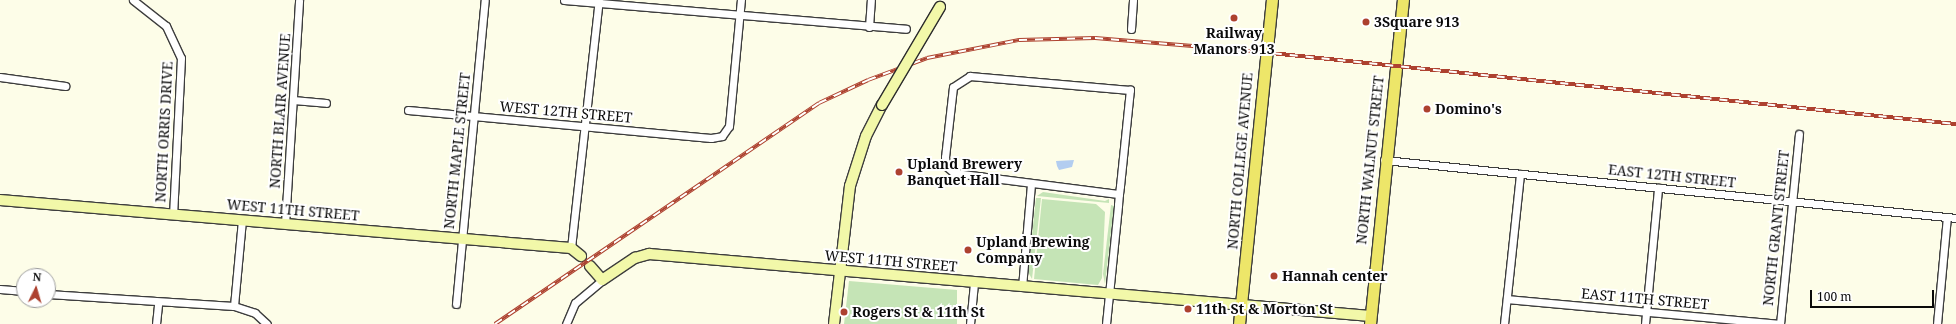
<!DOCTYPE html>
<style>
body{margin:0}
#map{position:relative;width:1956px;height:324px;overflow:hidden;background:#fdfde8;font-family:"Noto Serif",serif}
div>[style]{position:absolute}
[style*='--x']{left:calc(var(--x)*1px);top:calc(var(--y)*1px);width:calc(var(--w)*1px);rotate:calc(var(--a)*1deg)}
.green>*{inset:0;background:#c5e4b6}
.water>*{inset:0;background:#b2cdf0}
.roads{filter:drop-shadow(1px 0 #3d3d3d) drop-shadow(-1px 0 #3d3d3d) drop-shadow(0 1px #3d3d3d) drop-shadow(0 -1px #3d3d3d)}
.street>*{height:7px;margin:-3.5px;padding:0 3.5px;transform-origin:3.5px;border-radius:3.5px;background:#fff}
.secondary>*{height:10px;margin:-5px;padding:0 5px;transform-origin:5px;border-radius:5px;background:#f2f8a9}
.primary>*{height:11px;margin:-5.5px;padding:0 5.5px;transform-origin:5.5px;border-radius:5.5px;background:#ede669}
.rail>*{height:4px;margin-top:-2px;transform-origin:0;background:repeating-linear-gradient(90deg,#fff 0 8px,#ad412f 0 16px);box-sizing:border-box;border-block:1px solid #ad412f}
.bridges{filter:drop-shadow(1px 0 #2c2c2c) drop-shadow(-1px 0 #2c2c2c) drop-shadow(0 1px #2c2c2c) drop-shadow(0 -1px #2c2c2c)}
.secondary-bridge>*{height:10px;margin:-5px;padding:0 5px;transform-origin:5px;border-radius:5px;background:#f2f8a9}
.dots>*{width:11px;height:11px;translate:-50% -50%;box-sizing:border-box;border:2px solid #fff;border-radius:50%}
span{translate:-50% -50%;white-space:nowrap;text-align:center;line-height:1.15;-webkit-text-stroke:4px #fff;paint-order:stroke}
.poi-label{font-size:14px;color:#0a0a0a;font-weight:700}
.left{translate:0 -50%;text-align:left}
.street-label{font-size:14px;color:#0a0a0a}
.north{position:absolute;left:16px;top:268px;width:40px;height:40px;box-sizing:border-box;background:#fff;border:1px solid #9d9d9d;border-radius:50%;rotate:5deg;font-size:11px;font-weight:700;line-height:16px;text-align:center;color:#0a0a0a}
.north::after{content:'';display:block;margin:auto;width:14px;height:18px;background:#ad412f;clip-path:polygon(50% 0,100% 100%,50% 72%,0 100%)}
.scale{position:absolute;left:1810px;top:290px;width:124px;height:18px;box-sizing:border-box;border:2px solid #0a0a0a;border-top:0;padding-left:5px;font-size:12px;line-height:14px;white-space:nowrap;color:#0a0a0a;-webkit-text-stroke:3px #fff;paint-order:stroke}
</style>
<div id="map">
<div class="green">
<i style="clip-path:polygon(1043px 192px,1105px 201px,1109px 199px,1109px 203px,1037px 196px)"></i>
<i style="clip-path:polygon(1036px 198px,1041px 198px,1032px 279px,1028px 272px)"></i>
<i style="clip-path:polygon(1042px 199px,1096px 204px,1105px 212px,1102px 278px,1098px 285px,1034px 279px)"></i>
<i style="clip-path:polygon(1111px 205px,1114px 206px,1105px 284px,1103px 274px)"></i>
<i style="clip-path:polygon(849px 281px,957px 290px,957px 324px,844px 324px)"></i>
</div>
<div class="water">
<i style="clip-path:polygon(1074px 160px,1072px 167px,1059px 170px,1057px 166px,1056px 161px)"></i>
</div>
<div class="roads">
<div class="street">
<i style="--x:133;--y:0;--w:42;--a:38.2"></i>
<i style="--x:166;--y:26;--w:35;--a:65"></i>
<i style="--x:181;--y:58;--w:156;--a:92.9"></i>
<i style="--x:564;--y:0;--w:343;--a:4.8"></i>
<i style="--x:869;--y:27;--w:27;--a:-86"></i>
<i style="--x:1131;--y:29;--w:29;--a:-86"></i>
<i style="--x:0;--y:77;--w:66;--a:7.9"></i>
<i style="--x:293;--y:100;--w:33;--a:5"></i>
<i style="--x:408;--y:110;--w:304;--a:5.3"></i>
<i style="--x:711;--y:138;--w:11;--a:-10"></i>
<i style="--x:722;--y:136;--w:12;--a:-55"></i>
<i style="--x:729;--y:126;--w:127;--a:-84.6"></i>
<i style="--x:1384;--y:160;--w:575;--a:5.79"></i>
<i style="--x:285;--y:224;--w:224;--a:-86.4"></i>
<i style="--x:571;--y:248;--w:250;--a:-83.6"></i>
<i style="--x:1022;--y:287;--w:102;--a:-85"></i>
<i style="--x:0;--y:289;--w:24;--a:5"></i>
<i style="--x:48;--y:294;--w:186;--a:3.7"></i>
<i style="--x:234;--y:306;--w:22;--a:18"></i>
<i style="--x:255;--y:313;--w:16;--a:43"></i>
<i style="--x:1507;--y:299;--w:274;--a:5.2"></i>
<i style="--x:456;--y:304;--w:305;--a:-84.6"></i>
<i style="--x:234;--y:306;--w:86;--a:-84.7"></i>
<i style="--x:156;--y:324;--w:20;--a:-84"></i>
<i style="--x:566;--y:324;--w:23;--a:-67"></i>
<i style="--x:575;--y:303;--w:35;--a:-40"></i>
<i style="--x:970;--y:324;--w:41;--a:-84.4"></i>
<i style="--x:1106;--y:324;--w:120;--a:-84.2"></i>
<i style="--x:1118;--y:205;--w:11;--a:-85"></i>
<i style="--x:1119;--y:194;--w:8;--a:-83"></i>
<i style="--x:1120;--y:186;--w:97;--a:-84.1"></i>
<i style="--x:1130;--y:90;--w:161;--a:-175"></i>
<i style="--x:970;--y:76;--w:20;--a:147"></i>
<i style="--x:953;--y:87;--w:70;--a:96.5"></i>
<i style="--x:945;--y:157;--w:9;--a:84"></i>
<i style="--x:946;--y:166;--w:11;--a:41"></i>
<i style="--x:954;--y:173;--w:166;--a:7.3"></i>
<i style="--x:1504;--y:324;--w:151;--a:-83.9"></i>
<i style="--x:1645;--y:324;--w:137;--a:-84.5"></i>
<i style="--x:1780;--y:324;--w:191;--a:-84.3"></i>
<i style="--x:1937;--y:324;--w:107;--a:-84.7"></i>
</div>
<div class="secondary">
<i style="--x:0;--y:200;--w:573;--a:4.81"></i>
<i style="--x:571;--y:248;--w:13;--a:39"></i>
<i style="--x:590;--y:266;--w:18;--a:49"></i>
<i style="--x:602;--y:280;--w:40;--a:-34"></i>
<i style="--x:635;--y:258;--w:15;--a:-16"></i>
<i style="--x:649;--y:254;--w:724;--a:4.91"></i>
<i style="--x:834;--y:324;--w:139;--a:-83.4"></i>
<i style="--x:850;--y:186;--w:52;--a:-72.3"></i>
<i style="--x:866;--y:136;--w:35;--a:-63"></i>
</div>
<div class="primary">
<i style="--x:1239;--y:324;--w:326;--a:-84.2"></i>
<i style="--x:1370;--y:324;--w:326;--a:-84.2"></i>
</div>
</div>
<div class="rail">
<i style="--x:495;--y:324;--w:392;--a:-34.3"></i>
<i style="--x:819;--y:103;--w:54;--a:-25.1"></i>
<i style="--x:868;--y:80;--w:63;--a:-20.4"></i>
<i style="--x:927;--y:58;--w:94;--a:-11.1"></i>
<i style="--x:1019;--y:40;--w:76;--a:-1.5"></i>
<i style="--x:1095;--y:38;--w:147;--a:4.7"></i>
<i style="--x:1242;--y:50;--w:718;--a:5.92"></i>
</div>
<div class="bridges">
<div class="secondary-bridge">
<i style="--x:882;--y:105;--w:114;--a:-59.4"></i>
</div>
</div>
<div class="dots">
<i style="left:1234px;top:18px;background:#ad412f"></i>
<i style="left:1366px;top:22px;background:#ad412f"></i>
<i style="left:1427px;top:109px;background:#ad412f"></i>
<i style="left:899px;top:172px;background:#ad412f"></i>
<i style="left:968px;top:250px;background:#ad412f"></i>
<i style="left:1274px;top:276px;background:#ad412f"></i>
<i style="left:1188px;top:309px;background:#ad412f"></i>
<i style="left:844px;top:312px;background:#ad412f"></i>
</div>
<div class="poi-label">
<span class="left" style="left:1374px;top:22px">3Square 913</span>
<span style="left:1234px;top:41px">Railway<br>Manors 913</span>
<span class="left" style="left:1435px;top:109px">Domino's</span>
<span class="left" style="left:907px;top:172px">Upland Brewery<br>Banquet Hall</span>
<span class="left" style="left:976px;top:250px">Upland Brewing<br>Company</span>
<span class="left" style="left:1282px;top:276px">Hannah center</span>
<span class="left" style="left:1196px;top:309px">11th St &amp; Morton St</span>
<span class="left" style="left:852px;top:312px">Rogers St &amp; 11th St</span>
</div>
<div class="street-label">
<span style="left:280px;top:111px;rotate:-86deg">NORTH BLAIR AVENUE</span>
<span style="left:566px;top:112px;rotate:5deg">WEST 12TH STREET</span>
<span style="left:164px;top:132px;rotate:-87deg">NORTH ORRIS DRIVE</span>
<span style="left:457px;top:151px;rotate:-84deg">NORTH MAPLE STREET</span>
<span style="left:1370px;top:160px;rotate:-84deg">NORTH WALNUT STREET</span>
<span style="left:1240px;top:161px;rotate:-85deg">NORTH COLLEGE AVENUE</span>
<span style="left:1672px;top:176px;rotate:6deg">EAST 12TH STREET</span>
<span style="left:293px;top:210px;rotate:5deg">WEST 11TH STREET</span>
<span style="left:1776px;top:228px;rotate:-84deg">NORTH GRANT STREET</span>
<span style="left:891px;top:261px;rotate:5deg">WEST 11TH STREET</span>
<span style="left:1645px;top:299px;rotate:5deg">EAST 11TH STREET</span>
</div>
<div class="north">N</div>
<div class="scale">100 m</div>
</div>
